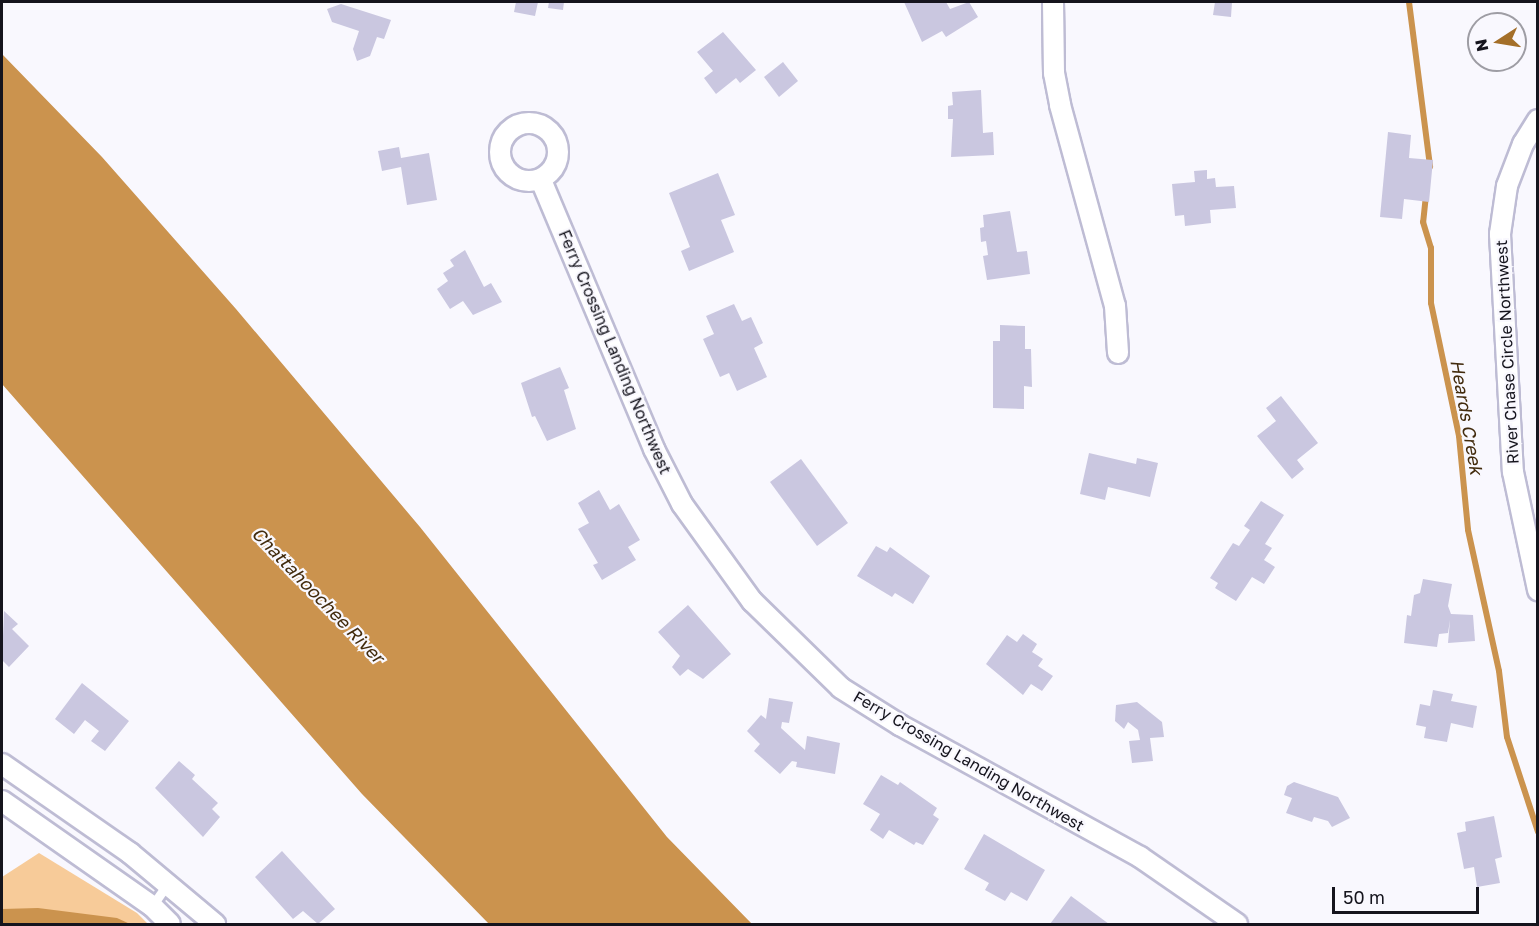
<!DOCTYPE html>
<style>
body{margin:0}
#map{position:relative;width:1539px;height:926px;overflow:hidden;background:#f9f8fe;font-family:"Golos Text",sans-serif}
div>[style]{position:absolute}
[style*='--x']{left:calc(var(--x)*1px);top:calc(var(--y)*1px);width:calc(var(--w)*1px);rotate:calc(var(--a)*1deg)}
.green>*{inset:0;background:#f7cb99}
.water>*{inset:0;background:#cb934e}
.stream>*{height:6px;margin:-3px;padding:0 3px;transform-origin:3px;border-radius:3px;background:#cb934e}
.building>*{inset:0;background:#cac7e0}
.roads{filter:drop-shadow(2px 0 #bebcd4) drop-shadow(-2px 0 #bebcd4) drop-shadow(0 2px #bebcd4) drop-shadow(0 -2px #bebcd4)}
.service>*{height:9px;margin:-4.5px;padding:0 4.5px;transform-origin:4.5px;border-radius:4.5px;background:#fff}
.minor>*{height:20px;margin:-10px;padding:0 10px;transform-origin:10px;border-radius:10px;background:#fff}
.minor>.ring{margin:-10px;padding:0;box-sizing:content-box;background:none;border:20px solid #fff;border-radius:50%}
span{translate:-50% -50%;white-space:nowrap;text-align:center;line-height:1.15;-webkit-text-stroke:4.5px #f9f8fe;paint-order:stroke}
.street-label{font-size:16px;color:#15141d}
.water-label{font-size:18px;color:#422b0d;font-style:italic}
.frame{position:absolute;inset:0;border:3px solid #15141d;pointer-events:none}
.north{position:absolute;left:1467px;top:12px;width:60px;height:60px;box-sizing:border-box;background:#f9f8fe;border:2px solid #9e9da4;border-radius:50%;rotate:258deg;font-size:16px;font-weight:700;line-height:24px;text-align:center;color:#15141d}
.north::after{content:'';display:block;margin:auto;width:21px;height:27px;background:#a46f29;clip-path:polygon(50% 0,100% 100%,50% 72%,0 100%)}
.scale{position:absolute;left:1332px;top:887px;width:147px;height:27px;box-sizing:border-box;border:3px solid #15141d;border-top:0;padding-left:8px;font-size:18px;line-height:21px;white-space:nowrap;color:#15141d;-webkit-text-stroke:4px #f9f8fe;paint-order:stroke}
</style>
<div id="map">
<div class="green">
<i style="clip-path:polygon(39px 853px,137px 913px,148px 924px,2px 924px,2px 877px)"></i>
</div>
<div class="water">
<i style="clip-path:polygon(2px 54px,102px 157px,236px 309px,420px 527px,667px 837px,752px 924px,489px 924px,362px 794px,2px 384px)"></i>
<i style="clip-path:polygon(38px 908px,117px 918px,130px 924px,2px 924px,2px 909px)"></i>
</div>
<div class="stream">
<i style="--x:1409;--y:2;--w:166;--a:82.7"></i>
<i style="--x:1426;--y:195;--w:27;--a:96"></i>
<i style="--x:1423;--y:222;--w:27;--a:73"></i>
<i style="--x:1431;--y:248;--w:55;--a:90"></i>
<i style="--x:1431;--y:303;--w:136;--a:78.1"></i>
<i style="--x:1459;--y:436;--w:94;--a:84.5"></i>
<i style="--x:1468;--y:530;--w:144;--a:77.6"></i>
<i style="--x:1499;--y:671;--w:66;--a:83.1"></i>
<i style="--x:1507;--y:737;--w:100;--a:71.9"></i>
</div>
<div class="building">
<i style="clip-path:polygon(516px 2px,538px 2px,535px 16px,514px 12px)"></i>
<i style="clip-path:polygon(549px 2px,564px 2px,563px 10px,548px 8px)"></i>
<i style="clip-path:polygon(904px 2px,946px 2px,950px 9px,969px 2px,978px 17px,946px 37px,942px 31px,922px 42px)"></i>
<i style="clip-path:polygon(1215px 2px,1232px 2px,1231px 17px,1213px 15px)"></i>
<i style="clip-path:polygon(341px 4px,391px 20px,384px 39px,377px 37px,370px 56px,357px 61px,353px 49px,359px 31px,332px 22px,327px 9px)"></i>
<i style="clip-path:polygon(723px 32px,756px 70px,740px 83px,736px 78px,716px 94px,704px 78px,713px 71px,697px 52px)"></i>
<i style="clip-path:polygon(783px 62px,798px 81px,779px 97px,764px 77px)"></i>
<i style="clip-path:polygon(981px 90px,983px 133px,993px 132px,994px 155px,951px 157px,953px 119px,948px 119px,948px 106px,953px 105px,952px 92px)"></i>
<i style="clip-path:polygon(1388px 132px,1411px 135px,1409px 158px,1433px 160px,1429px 202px,1404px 199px,1402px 219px,1380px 217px)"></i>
<i style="clip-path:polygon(399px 147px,401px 158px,429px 153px,437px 200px,407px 205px,401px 167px,382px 171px,378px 151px)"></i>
<i style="clip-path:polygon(1207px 170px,1207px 179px,1215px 178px,1216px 187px,1234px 186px,1236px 208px,1210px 210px,1211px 223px,1185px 226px,1184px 215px,1175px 216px,1172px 184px,1195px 182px,1194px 171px)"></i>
<i style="clip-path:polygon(718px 173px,735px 215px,721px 220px,734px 252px,689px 271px,681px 251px,690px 247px,669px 193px)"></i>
<i style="clip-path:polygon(1010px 211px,1017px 252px,1027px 251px,1030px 274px,987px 280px,983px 256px,988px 255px,986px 241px,981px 242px,980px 228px,984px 227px,983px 215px)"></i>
<i style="clip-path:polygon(465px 250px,484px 287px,491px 283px,502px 302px,473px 315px,463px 301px,450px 309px,437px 289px,448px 281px,443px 273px,454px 266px,450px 260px)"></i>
<i style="clip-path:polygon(734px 304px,742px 321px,751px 317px,763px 343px,754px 348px,767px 377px,737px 391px,729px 373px,720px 377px,703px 339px,714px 334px,706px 316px)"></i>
<i style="clip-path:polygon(1000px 325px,1025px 326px,1025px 349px,1031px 349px,1032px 387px,1024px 386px,1024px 409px,993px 408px,993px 341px,1000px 341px)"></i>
<i style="clip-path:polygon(560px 367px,569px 388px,564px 390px,576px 429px,547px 441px,535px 416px,532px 417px,521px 383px)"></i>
<i style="clip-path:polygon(1281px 396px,1318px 443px,1297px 460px,1304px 469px,1292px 479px,1257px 436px,1276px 421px,1266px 408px)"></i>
<i style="clip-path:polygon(1089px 453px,1136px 464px,1137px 458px,1158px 463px,1150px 497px,1108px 487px,1105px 500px,1080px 494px)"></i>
<i style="clip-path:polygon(801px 459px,848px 523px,817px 546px,770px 482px)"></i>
<i style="clip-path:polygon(599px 490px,610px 510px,619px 504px,640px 540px,628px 547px,636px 560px,602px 580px,593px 565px,598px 563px,578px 529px,589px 523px,578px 503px)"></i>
<i style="clip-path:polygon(1261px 501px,1284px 515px,1265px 544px,1272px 548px,1264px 560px,1275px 567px,1264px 584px,1252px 577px,1236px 601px,1215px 588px,1218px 583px,1210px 578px,1233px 543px,1239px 546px,1250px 530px,1244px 526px)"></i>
<i style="clip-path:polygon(876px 546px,887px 552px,890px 547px,930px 576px,913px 604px,895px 593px,892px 597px,857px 576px)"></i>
<i style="clip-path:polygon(1423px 579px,1452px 584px,1448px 606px,1451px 614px,1473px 615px,1475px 641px,1448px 643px,1450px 620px,1448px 633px,1439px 634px,1437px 647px,1404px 643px,1407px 615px,1411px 616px,1414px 595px,1420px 593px)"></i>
<i style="clip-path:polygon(688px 605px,731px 654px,703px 679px,688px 669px,680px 676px,672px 667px,680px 656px,658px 632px)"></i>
<i style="clip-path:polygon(4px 611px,18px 624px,12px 629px,29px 646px,9px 667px,2px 660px)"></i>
<i style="clip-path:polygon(1023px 634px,1037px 644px,1032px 652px,1043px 659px,1038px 666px,1053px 676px,1042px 691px,1031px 684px,1023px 695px,986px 664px,1007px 635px,1017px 642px)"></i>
<i style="clip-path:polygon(82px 683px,129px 721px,105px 751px,91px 741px,99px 731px,85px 720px,74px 734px,55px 719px)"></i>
<i style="clip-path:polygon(1433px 690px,1453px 694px,1451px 701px,1477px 706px,1473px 728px,1451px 723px,1447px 742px,1424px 738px,1426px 727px,1416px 725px,1420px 704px,1430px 706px)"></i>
<i style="clip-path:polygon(769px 698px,793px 702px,789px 723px,782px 722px,781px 728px,805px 750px,807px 736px,840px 743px,835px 774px,796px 767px,797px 762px,792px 761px,780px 774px,754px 751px,760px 744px,747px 731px,761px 715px,766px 719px)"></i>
<i style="clip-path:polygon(1137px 702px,1162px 722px,1164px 737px,1150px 738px,1153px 761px,1132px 763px,1129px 741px,1140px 740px,1138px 730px,1128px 722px,1124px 729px,1115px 721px,1116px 705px)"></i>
<i style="clip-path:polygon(179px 761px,195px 775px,192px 779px,218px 803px,212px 809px,220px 817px,203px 837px,155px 788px)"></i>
<i style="clip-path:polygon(881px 775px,898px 785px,900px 782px,937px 808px,933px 815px,939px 819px,923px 845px,916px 842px,914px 845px,889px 830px,883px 839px,870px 830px,880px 814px,863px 804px)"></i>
<i style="clip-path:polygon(1294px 782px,1338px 797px,1350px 818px,1332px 827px,1328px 821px,1314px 817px,1312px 822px,1286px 813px,1292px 798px,1284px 795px,1287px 786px)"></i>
<i style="clip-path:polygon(1494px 816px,1502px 857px,1495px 859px,1500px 883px,1477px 887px,1474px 867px,1464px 869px,1457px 833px,1466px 831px,1465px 822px)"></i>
<i style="clip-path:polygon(984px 834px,1045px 870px,1027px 901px,1011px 892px,1005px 901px,985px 890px,989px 883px,964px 869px)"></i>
<i style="clip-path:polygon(282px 851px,335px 909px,318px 924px,303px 911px,293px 919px,255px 877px)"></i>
<i style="clip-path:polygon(1071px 896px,1109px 924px,1050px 924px)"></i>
</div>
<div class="roads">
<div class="service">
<i style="--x:152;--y:906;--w:28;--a:-55"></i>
</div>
<div class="minor">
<i style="--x:1053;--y:2;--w:71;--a:89.2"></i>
<i style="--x:1054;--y:73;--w:33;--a:79"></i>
<i style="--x:1060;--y:105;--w:208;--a:74.7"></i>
<i style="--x:1115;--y:306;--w:47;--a:86.3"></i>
<i style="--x:1538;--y:120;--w:28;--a:122"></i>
<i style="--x:1523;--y:144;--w:45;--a:110.9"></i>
<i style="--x:1507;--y:186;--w:49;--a:98.3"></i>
<i style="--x:1500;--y:234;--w:238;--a:86.9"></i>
<i style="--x:1513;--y:472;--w:121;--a:78"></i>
<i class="ring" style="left:500px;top:123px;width:38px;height:38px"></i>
<i style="--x:541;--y:180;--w:292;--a:67.2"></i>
<i style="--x:654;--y:449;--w:62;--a:63"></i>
<i style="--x:682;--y:504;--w:120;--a:54.2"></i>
<i style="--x:752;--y:601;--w:124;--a:44.3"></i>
<i style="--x:841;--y:688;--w:70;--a:32.1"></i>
<i style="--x:900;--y:725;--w:274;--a:28.8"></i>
<i style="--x:1140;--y:857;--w:118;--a:34.6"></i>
<i style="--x:2;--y:764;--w:156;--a:34.8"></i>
<i style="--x:130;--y:853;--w:111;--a:39.9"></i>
<i style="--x:2;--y:801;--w:183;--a:35"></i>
<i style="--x:152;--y:906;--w:25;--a:45"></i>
</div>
</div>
<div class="street-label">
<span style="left:615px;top:352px;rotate:67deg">Ferry Crossing Landing Northwest</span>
<span style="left:1507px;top:352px;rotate:-93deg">River Chase Circle Northwest</span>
<span style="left:969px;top:761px;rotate:30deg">Ferry Crossing Landing Northwest</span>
</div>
<div class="water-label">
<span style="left:1467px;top:417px;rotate:80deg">Heards Creek</span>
<span style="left:318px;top:595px;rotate:46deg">Chattahoochee River</span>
</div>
<div class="frame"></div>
<div class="north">N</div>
<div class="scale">50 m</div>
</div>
